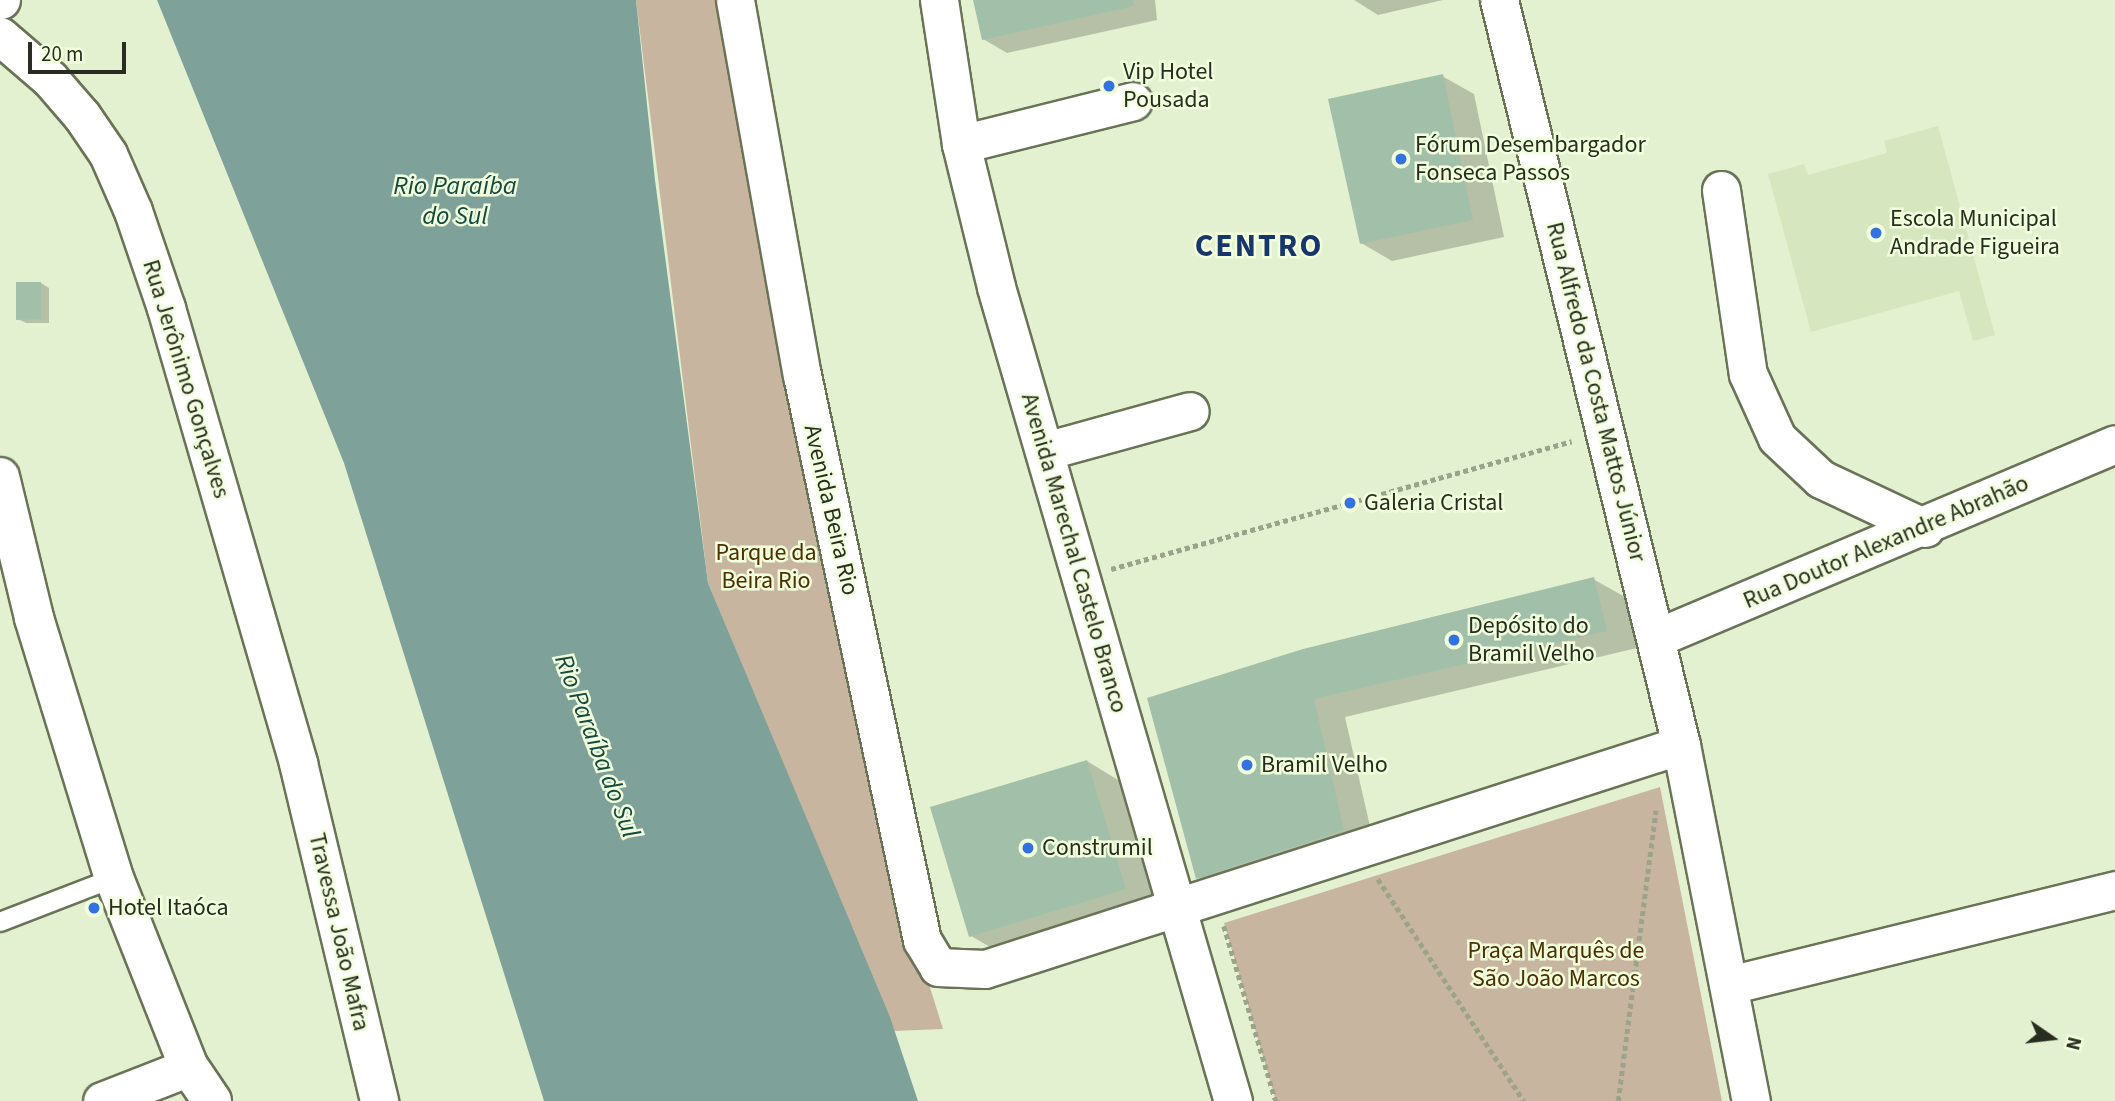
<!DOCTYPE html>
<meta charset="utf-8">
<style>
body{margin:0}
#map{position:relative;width:2115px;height:1101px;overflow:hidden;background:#e4f1d0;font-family:"Source Sans 3",sans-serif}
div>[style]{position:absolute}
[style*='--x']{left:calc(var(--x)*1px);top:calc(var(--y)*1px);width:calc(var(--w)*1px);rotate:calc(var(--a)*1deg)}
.built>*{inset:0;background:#d6e6bf}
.green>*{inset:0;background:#c8b5a0}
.water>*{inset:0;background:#7ea29a}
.shadow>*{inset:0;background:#0003}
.building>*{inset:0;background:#a2c0a9}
.path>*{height:4.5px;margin-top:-2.25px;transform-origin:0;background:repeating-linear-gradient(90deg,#9ba48b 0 5px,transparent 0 8.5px)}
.roads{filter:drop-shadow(2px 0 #697457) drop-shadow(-2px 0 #697457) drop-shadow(0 2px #697457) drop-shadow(0 -2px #697457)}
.lane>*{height:18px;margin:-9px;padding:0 9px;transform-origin:9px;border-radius:9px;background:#fff}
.street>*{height:37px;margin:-18.5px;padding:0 18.5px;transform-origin:18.5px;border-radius:18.5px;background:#fff}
.secondary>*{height:38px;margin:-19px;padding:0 19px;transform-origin:19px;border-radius:19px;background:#fff}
.dots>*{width:19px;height:19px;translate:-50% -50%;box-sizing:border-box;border:4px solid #f1ffdd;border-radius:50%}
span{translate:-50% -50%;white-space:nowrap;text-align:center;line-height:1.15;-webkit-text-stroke:5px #f1ffdd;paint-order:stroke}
.poi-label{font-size:24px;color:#292d21}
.left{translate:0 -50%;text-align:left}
.street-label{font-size:24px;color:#292d21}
.park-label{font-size:24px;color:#4d2f01}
.water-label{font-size:26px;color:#144940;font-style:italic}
.district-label{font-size:32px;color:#18366c;font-weight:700;letter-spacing:2px}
.north{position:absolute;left:2017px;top:1003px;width:70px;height:70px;-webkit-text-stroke:5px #f1ffdd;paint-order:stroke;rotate:104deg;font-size:19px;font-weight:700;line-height:28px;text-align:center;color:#292d21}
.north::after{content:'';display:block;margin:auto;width:24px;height:32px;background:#292d21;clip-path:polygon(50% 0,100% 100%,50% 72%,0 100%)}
.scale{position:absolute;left:28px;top:42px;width:98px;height:32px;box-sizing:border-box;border:4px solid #292d21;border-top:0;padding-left:9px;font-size:21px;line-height:24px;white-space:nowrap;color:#292d21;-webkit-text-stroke:5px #f1ffdd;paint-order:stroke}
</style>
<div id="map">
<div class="built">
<i style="clip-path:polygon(1938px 126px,1995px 335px,1973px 341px,1959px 291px,1811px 332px,1768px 174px,1804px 164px,1808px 175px,1887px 153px,1884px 141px)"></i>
</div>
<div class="green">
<i style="clip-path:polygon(636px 0,725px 0,923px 965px,943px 1029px,894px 1031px,708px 583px)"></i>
<i style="clip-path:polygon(1660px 787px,1722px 1101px,1276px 1101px,1224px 923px)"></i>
</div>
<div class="water">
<i style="clip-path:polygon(157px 0,636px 0,655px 180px,708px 583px,890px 1017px,918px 1101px,544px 1101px,344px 463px)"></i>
</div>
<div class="shadow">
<i style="clip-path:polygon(975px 0,1155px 0,1157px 20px,1007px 53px,983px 39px)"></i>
<i style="clip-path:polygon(1354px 0,1443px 0,1378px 15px)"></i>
<i style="clip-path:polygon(1442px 76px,1474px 94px,1504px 237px,1392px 261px,1361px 243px)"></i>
<i style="clip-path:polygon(41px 283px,49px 288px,49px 323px,26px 323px,18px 319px)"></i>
<i style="clip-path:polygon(1593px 579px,1625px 597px,1637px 648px,1345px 717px,1375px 848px,1229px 896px,1198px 878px,1149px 699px)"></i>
<i style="clip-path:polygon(1087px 761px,1118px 780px,1156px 907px,1002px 954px,971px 936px)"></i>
</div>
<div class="building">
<i style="clip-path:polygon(973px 0,1133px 0,1134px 6px,982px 40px)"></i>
<i style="clip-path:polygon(1443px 74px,1473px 220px,1360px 244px,1328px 99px)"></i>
<i style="clip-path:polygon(16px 282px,41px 282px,41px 319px,16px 320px)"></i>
<i style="clip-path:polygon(1594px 577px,1607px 631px,1314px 699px,1344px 830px,1196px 879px,1147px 698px,1303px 649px)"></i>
<i style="clip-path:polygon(1087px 760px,1126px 889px,969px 937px,930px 807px)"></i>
</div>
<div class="path">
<i style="--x:1111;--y:569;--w:478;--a:-15.5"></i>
<i style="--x:1378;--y:879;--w:266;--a:56.7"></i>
<i style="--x:1224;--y:926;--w:183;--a:73.5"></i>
<i style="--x:1618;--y:1101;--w:293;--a:-82.6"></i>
</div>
<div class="roads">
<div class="lane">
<i style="--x:0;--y:922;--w:122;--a:-21.1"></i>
</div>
<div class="street">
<i style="--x:735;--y:0;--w:381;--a:79.9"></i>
<i style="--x:802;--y:375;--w:578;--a:78.01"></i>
<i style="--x:922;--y:940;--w:31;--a:59"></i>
<i style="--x:938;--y:967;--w:47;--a:2.4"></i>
<i style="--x:985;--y:969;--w:731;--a:-17.84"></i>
<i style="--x:939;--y:0;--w:146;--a:81.3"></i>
<i style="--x:961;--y:144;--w:147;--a:76.2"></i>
<i style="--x:996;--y:287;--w:848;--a:73.77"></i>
<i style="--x:1499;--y:0;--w:767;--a:76.27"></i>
<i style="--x:1681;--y:745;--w:363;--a:78.9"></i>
<i style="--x:0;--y:36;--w:66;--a:40.7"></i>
<i style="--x:50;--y:79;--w:49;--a:49.1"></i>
<i style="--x:82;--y:116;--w:46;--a:55.6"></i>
<i style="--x:108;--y:154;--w:62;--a:66.3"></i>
<i style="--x:133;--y:211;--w:102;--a:71.2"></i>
<i style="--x:166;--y:308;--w:474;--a:73.8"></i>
<i style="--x:298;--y:763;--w:348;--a:76.5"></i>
<i style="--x:961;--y:144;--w:177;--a:-14"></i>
<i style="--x:1721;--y:190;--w:186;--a:81.7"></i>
<i style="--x:1748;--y:374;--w:70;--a:65.6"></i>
<i style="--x:1777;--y:438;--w:60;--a:43"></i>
<i style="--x:1821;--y:479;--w:115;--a:25.2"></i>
<i style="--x:1045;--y:451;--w:150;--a:-15.4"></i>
<i style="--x:1656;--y:638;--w:498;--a:-22.9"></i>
<i style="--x:1729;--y:985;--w:398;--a:-13.8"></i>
<i style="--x:102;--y:1101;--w:93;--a:-21.3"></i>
</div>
<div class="secondary">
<i style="--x:0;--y:0;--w:1;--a:0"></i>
<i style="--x:0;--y:477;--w:145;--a:76.4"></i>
<i style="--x:34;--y:618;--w:272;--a:72.9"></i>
<i style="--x:114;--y:878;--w:203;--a:68.4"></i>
<i style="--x:189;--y:1067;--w:41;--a:55.9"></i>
</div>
</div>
<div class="dots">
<i style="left:1109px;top:86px;background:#3372e0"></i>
<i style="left:1401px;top:159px;background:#3372e0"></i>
<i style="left:1876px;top:233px;background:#3372e0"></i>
<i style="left:1350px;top:503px;background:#3372e0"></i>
<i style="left:1454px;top:640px;background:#3372e0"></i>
<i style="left:1247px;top:765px;background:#3372e0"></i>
<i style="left:1028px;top:848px;background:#3372e0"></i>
<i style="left:94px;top:908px;background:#3372e0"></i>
</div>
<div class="poi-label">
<span class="left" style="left:1123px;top:86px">Vip Hotel<br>Pousada</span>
<span class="left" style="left:1415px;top:159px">Fórum Desembargador<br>Fonseca Passos</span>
<span class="left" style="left:1890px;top:233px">Escola Municipal<br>Andrade Figueira</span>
<span class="left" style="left:1364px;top:503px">Galeria Cristal</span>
<span class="left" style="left:1468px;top:640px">Depósito do<br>Bramil Velho</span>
<span class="left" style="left:1261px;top:765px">Bramil Velho</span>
<span class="left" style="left:1042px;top:848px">Construmil</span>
<span class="left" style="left:108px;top:908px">Hotel Itaóca</span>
</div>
<div class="street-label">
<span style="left:186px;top:379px;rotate:73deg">Rua Jerônimo Gonçalves</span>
<span style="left:1596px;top:392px;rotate:76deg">Rua Alfredo da Costa Mattos Júnior</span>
<span style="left:831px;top:510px;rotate:77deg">Avenida Beira Rio</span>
<span style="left:1886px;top:542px;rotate:-23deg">Rua Doutor Alexandre Abrahão</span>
<span style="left:1074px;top:553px;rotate:74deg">Avenida Marechal Castelo Branco</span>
<span style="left:339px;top:932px;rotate:77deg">Travessa João Mafra</span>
</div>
<div class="park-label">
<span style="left:766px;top:567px">Parque da<br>Beira Rio</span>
<span style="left:1556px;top:965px">Praça Marquês de<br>São João Marcos</span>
</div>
<div class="water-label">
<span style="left:455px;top:201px">Rio Paraíba<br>do Sul</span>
<span style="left:597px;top:746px;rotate:69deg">Rio Paraíba do Sul</span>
</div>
<div class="district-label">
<span style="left:1259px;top:246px">CENTRO</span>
</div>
<div class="north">N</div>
<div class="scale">20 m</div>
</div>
